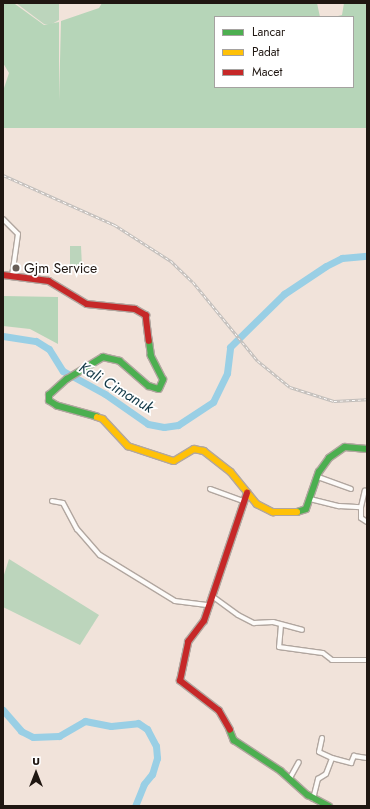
<!DOCTYPE html>
<style>
body{margin:0}
#map{position:relative;width:370px;height:809px;overflow:hidden;background:#f1e3da;font-family:Jost,sans-serif}
div>[style]{position:absolute}
[style*='--x']{left:calc(var(--x)*1px);top:calc(var(--y)*1px);width:calc(var(--w)*1px);rotate:calc(var(--a)*1deg)}
.green>*{inset:0;background:#bcd5bc}
.forest>*{inset:0;background:#b6d5b8}
.river>*{height:7px;margin:-3.5px;padding:0 3.5px;transform-origin:3.5px;border-radius:3.5px;background:#99cfe5}
.roads{filter:drop-shadow(1px 0 #b1a69f) drop-shadow(-1px 0 #b1a69f) drop-shadow(0 1px #b1a69f) drop-shadow(0 -1px #b1a69f)}
.street>*{height:4px;margin:-2px;padding:0 2px;transform-origin:2px;border-radius:2px;background:#fdfbf9}
.fast>*{height:5.5px;margin:-2.75px;padding:0 2.75px;transform-origin:2.75px;border-radius:2.75px;background:#4caf50}
.slow>*{height:5.5px;margin:-2.75px;padding:0 2.75px;transform-origin:2.75px;border-radius:2.75px;background:#ffc107}
.jam>*{height:5.5px;margin:-2.75px;padding:0 2.75px;transform-origin:2.75px;border-radius:2.75px;background:#c62828}
.rail>*{height:2.5px;margin-top:-1.25px;transform-origin:0;background:repeating-linear-gradient(90deg,#fff 0 3px,#c1bebb 0 6px);box-sizing:border-box;border-block:1px solid #c1bebb}
.dots>*{width:11px;height:11px;translate:-50% -50%;box-sizing:border-box;border:2px solid #fff;border-radius:50%}
span{translate:-50% -50%;white-space:nowrap;text-align:center;line-height:1.15;-webkit-text-stroke:3.5px #fff;paint-order:stroke}
.poi-label{font-size:14px;color:#1f1611}
.left{translate:0 -50%;text-align:left}
.water-label{font-size:15px;color:#123847;font-style:italic}
.frame{position:absolute;inset:0;border:4px solid #1f1611;pointer-events:none}
.legend{position:absolute;left:214px;top:16px;width:140px;height:72px;box-sizing:border-box;background:#fff;border:1px solid #a5a2a0;margin:0;padding:5px 7px;list-style:none;font-size:12px;color:#1f1611}
.legend li{display:flex;align-items:center;gap:8px;height:20px}
.legend b{width:20px;border:1px solid #a5a2a0}
.north{position:absolute;left:16px;top:753px;width:40px;height:40px;-webkit-text-stroke:3px #fff;paint-order:stroke;rotate:0deg;font-size:11px;font-weight:700;line-height:16px;text-align:center;color:#1f1611}
.north::after{content:'';display:block;margin:auto;width:14px;height:18px;background:#1f1611;clip-path:polygon(50% 0,100% 100%,50% 72%,0 100%)}
</style>
<div id="map">
<div class="green">
<i style="clip-path:polygon(16px 3px,59px 3px,59px 20px,50px 25px,44px 24px)"></i>
<i style="clip-path:polygon(70px 246px,81px 246px,82px 267px,70px 267px)"></i>
<i style="clip-path:polygon(9px 559px,99px 615px,80px 645px,3px 607px,3px 578px)"></i>
</div>
<div class="forest">
<i style="clip-path:polygon(3px 3px,15px 4px,44px 25px,59px 22px,59px 101px,61px 21px,99px 8px,102px 3px,317px 3px,320px 17px,215px 17px,215px 87px,353px 87px,353px 17px,334px 17px,342px 15px,344px 3px,367px 3px,367px 128px,3px 128px,3px 91px,9px 73px,3px 63px)"></i>
<i style="clip-path:polygon(3px 296px,58px 297px,58px 344px,30px 329px,3px 326px)"></i>
</div>
<div class="river">
<i style="--x:3;--y:336;--w:33;--a:9"></i>
<i style="--x:36;--y:341;--w:15;--a:32"></i>
<i style="--x:49;--y:349;--w:26;--a:58"></i>
<i style="--x:63;--y:371;--w:48;--a:28.7"></i>
<i style="--x:105;--y:394;--w:52;--a:34.9"></i>
<i style="--x:148;--y:424;--w:16;--a:11"></i>
<i style="--x:164;--y:427;--w:14;--a:-8"></i>
<i style="--x:178;--y:425;--w:42;--a:-33.3"></i>
<i style="--x:213;--y:402;--w:32;--a:-64"></i>
<i style="--x:227;--y:373;--w:26;--a:-83"></i>
<i style="--x:230;--y:347;--w:76;--a:-44.5"></i>
<i style="--x:284;--y:294;--w:50;--a:-33.7"></i>
<i style="--x:326;--y:266;--w:18;--a:-27"></i>
<i style="--x:342;--y:258;--w:25;--a:-5"></i>
<i style="--x:3;--y:710;--w:28;--a:49"></i>
<i style="--x:21;--y:731;--w:13;--a:27"></i>
<i style="--x:33;--y:737;--w:26;--a:-2"></i>
<i style="--x:59;--y:736;--w:30;--a:-30"></i>
<i style="--x:85;--y:721;--w:26;--a:11"></i>
<i style="--x:111;--y:726;--w:27;--a:-6"></i>
<i style="--x:138;--y:723;--w:11;--a:34"></i>
<i style="--x:147;--y:729;--w:19;--a:62"></i>
<i style="--x:156;--y:746;--w:12;--a:85"></i>
<i style="--x:157;--y:758;--w:17;--a:107"></i>
<i style="--x:152;--y:774;--w:13;--a:129"></i>
<i style="--x:144;--y:784;--w:24;--a:112"></i>
</div>
<div class="roads">
<div class="street">
<i style="--x:3;--y:219;--w:21;--a:45"></i>
<i style="--x:18;--y:234;--w:42;--a:98.1"></i>
<i style="--x:318;--y:477;--w:35;--a:20"></i>
<i style="--x:210;--y:489;--w:37;--a:20"></i>
<i style="--x:310;--y:499;--w:30;--a:14"></i>
<i style="--x:339;--y:506;--w:22;--a:3"></i>
<i style="--x:361;--y:507;--w:17;--a:-77"></i>
<i style="--x:52;--y:501;--w:11;--a:10"></i>
<i style="--x:63;--y:503;--w:30;--a:62"></i>
<i style="--x:77;--y:529;--w:35;--a:49"></i>
<i style="--x:100;--y:555;--w:88;--a:31.5"></i>
<i style="--x:175;--y:601;--w:32;--a:7"></i>
<i style="--x:361;--y:507;--w:11;--a:90"></i>
<i style="--x:361;--y:518;--w:7;--a:34"></i>
<i style="--x:212;--y:596;--w:32;--a:36"></i>
<i style="--x:238;--y:615;--w:18;--a:27"></i>
<i style="--x:254;--y:623;--w:19;--a:-3"></i>
<i style="--x:273;--y:622;--w:30;--a:15"></i>
<i style="--x:281;--y:625;--w:22;--a:95"></i>
<i style="--x:279;--y:647;--w:44;--a:7.8"></i>
<i style="--x:323;--y:653;--w:11;--a:38"></i>
<i style="--x:332;--y:660;--w:35;--a:0"></i>
<i style="--x:322;--y:738;--w:14;--a:102"></i>
<i style="--x:319;--y:752;--w:14;--a:25"></i>
<i style="--x:290;--y:778;--w:18;--a:-61"></i>
<i style="--x:313;--y:799;--w:21;--a:-76"></i>
<i style="--x:318;--y:779;--w:9;--a:-32"></i>
<i style="--x:326;--y:774;--w:17;--a:-69"></i>
<i style="--x:332;--y:758;--w:20;--a:15"></i>
<i style="--x:351;--y:763;--w:8;--a:-67"></i>
<i style="--x:354;--y:756;--w:13;--a:9"></i>
</div>
<div class="fast">
<i style="--x:97;--y:417;--w:41;--a:-164.6"></i>
<i style="--x:57;--y:406;--w:9;--a:-148"></i>
<i style="--x:49;--y:401;--w:6;--a:-90"></i>
<i style="--x:49;--y:395;--w:24;--a:-42"></i>
<i style="--x:67;--y:379;--w:42;--a:-31.4"></i>
<i style="--x:103;--y:357;--w:17;--a:13"></i>
<i style="--x:120;--y:361;--w:38;--a:41"></i>
<i style="--x:149;--y:386;--w:10;--a:17"></i>
<i style="--x:159;--y:389;--w:10;--a:-66"></i>
<i style="--x:163;--y:380;--w:27;--a:-117"></i>
<i style="--x:151;--y:356;--w:15;--a:-98"></i>
<i style="--x:297;--y:512;--w:9;--a:-18"></i>
<i style="--x:306;--y:509;--w:39;--a:-71"></i>
<i style="--x:319;--y:472;--w:17;--a:-54"></i>
<i style="--x:329;--y:458;--w:19;--a:-35"></i>
<i style="--x:345;--y:447;--w:22;--a:5"></i>
<i style="--x:230;--y:730;--w:11;--a:68"></i>
<i style="--x:234;--y:740;--w:56;--a:33.4"></i>
<i style="--x:281;--y:771;--w:36;--a:42"></i>
<i style="--x:308;--y:795;--w:24;--a:28"></i>
</div>
<div class="slow">
<i style="--x:97;--y:417;--w:6;--a:18"></i>
<i style="--x:103;--y:419;--w:37;--a:47"></i>
<i style="--x:128;--y:446;--w:48;--a:18.1"></i>
<i style="--x:174;--y:461;--w:23;--a:-31"></i>
<i style="--x:194;--y:449;--w:10;--a:11"></i>
<i style="--x:204;--y:451;--w:34;--a:38"></i>
<i style="--x:231;--y:472;--w:41;--a:50.9"></i>
<i style="--x:257;--y:504;--w:18;--a:27"></i>
<i style="--x:273;--y:512;--w:24;--a:0"></i>
</div>
<div class="jam">
<i style="--x:3;--y:275;--w:46;--a:7.4"></i>
<i style="--x:49;--y:281;--w:44;--a:31.2"></i>
<i style="--x:87;--y:304;--w:48;--a:5.9"></i>
<i style="--x:135;--y:309;--w:13;--a:29"></i>
<i style="--x:146;--y:315;--w:26;--a:83"></i>
<i style="--x:230;--y:730;--w:22;--a:-120"></i>
<i style="--x:219;--y:711;--w:49;--a:-142.4"></i>
<i style="--x:180;--y:681;--w:40;--a:-78"></i>
<i style="--x:188;--y:642;--w:26;--a:-53"></i>
<i style="--x:204;--y:621;--w:135;--a:-71.4"></i>
</div>
</div>
<div class="rail">
<i style="--x:3;--y:175;--w:123;--a:24.1"></i>
<i style="--x:115;--y:225;--w:67;--a:32.7"></i>
<i style="--x:171;--y:261;--w:30;--a:44"></i>
<i style="--x:193;--y:282;--w:102;--a:50.6"></i>
<i style="--x:258;--y:361;--w:41;--a:39.1"></i>
<i style="--x:290;--y:387;--w:46;--a:17.7"></i>
<i style="--x:334;--y:401;--w:33;--a:-3"></i>
</div>
<div class="dots">
<i style="left:16px;top:268px;background:#685e57"></i>
</div>
<div class="poi-label">
<span class="left" style="left:24px;top:268px">Gjm Service</span>
</div>
<div class="water-label">
<span style="left:116px;top:388px;rotate:31deg">Kali Cimanuk</span>
</div>
<div class="frame"></div>
<ul class="legend">
<li><b style="height:5px;background:#4caf50"></b>Lancar</li>
<li><b style="height:5px;background:#ffc107"></b>Padat</li>
<li><b style="height:5px;background:#c62828"></b>Macet</li>
</ul>
<div class="north">U</div>
</div>
